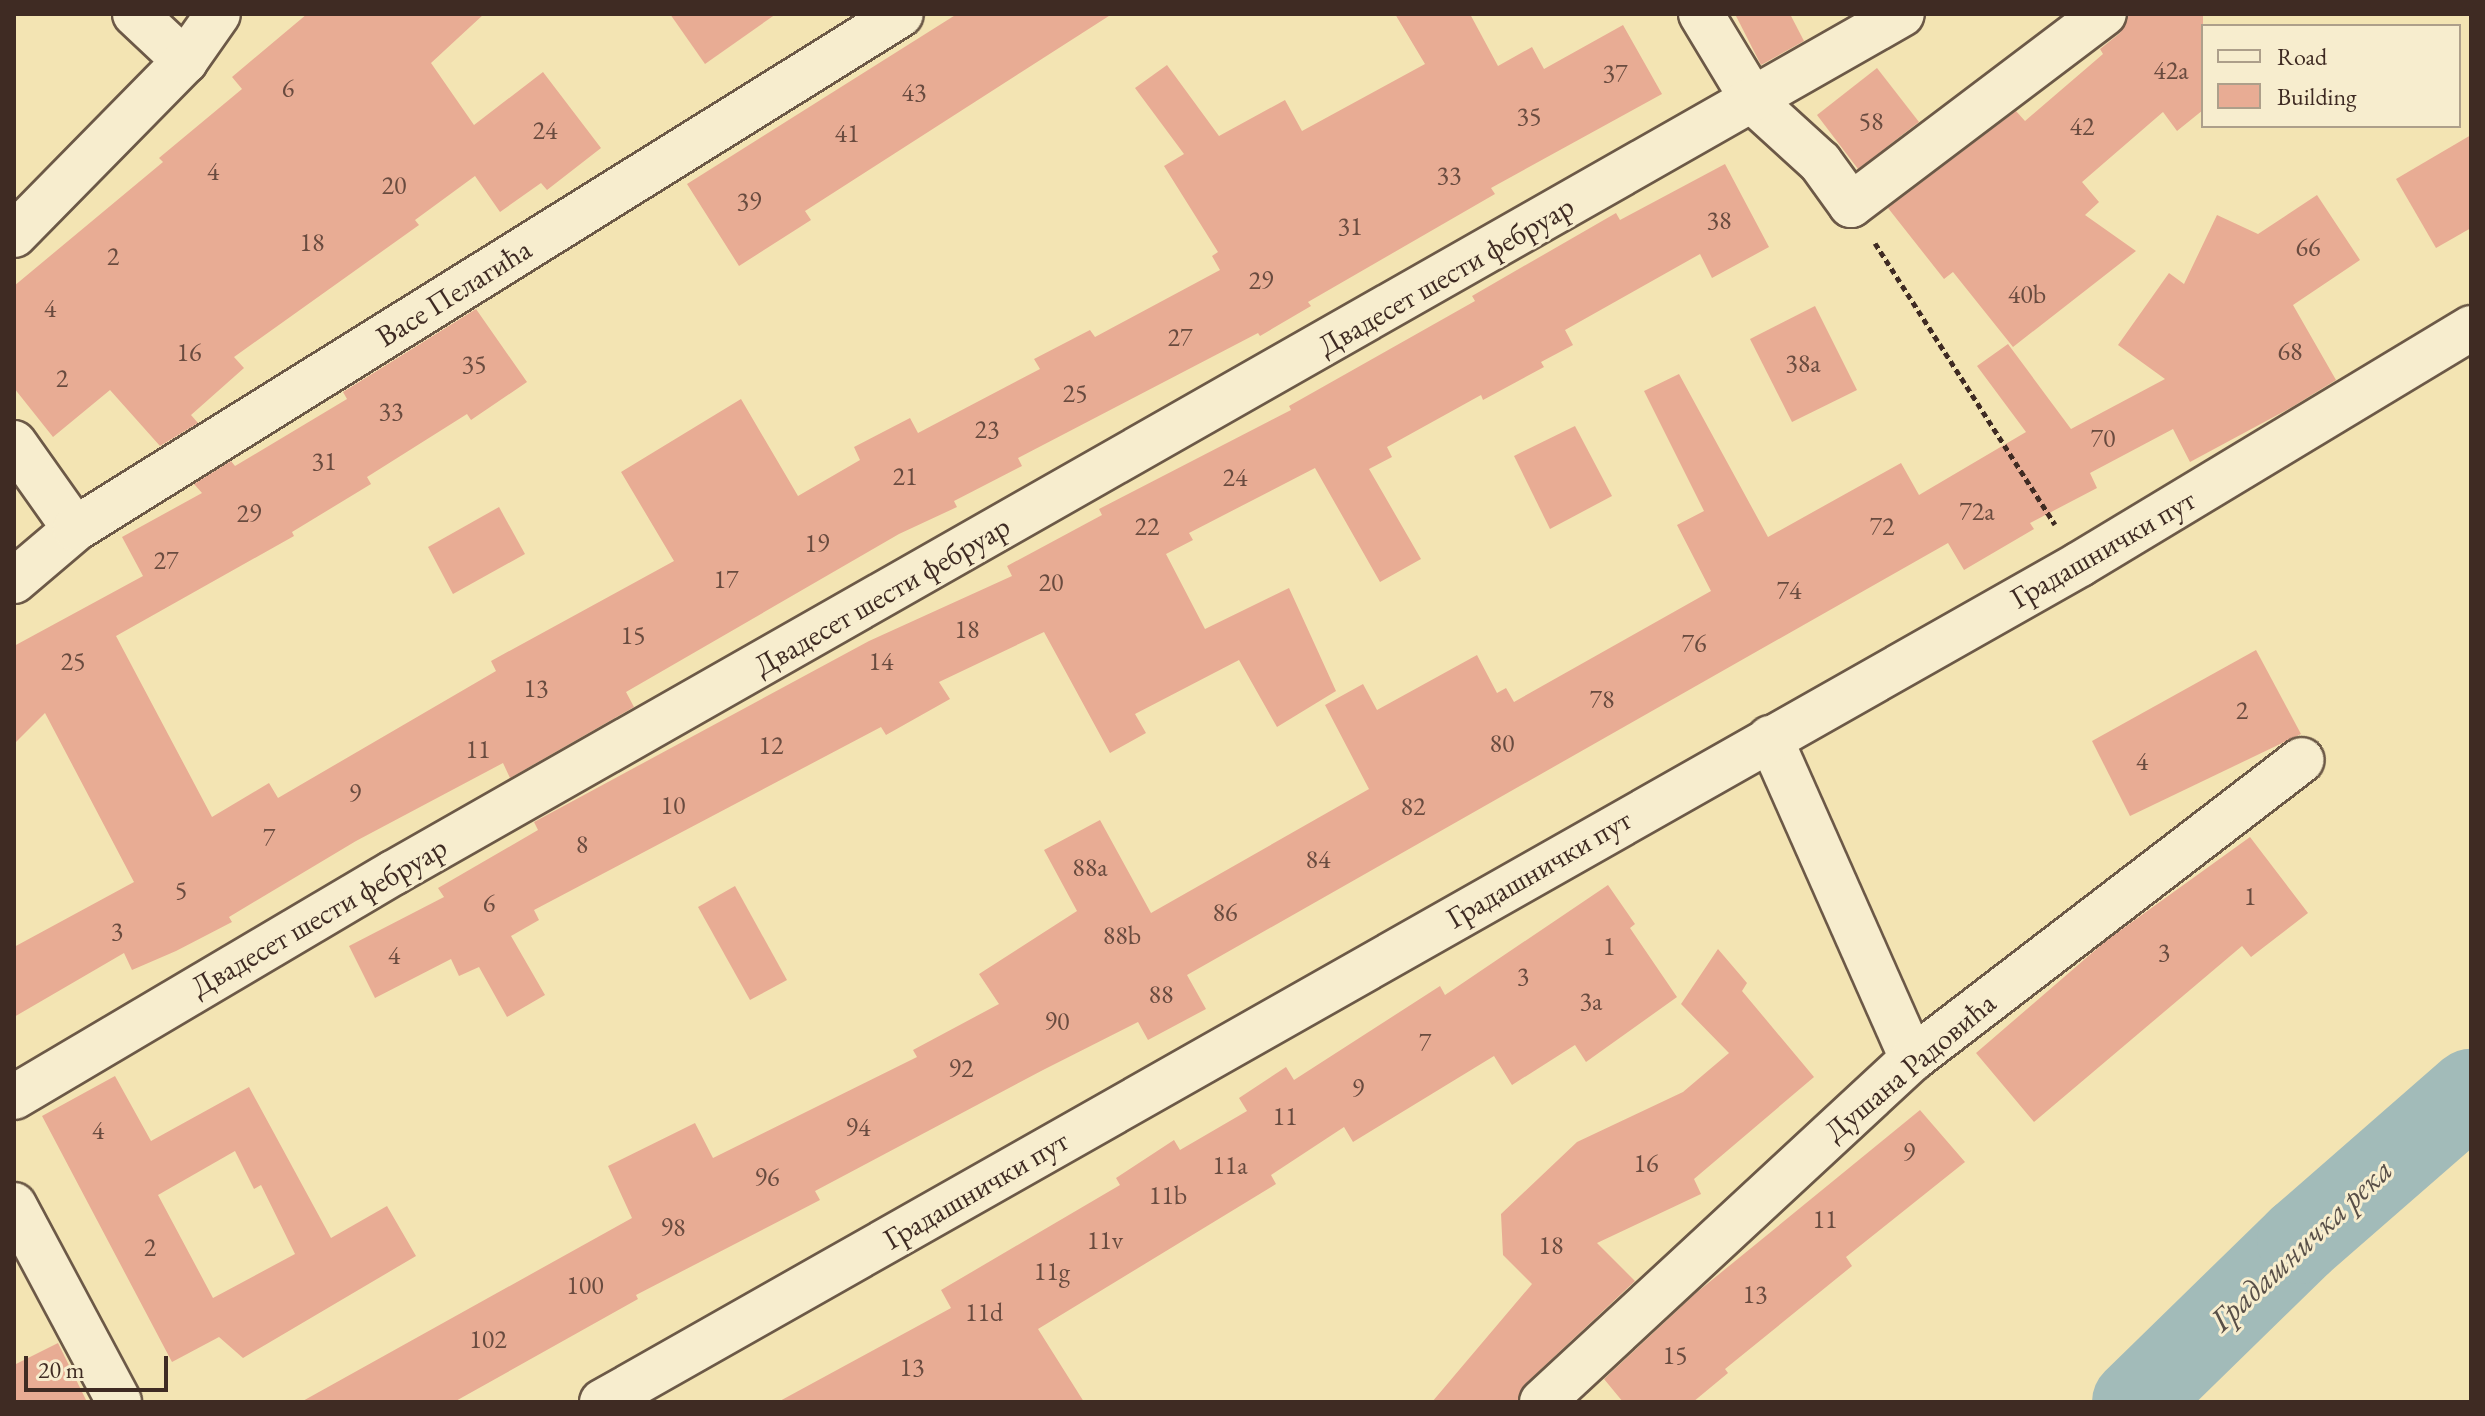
<!DOCTYPE html>
<meta charset="utf-8">
<style>
body{margin:0}
#map{position:relative;width:2485px;height:1416px;overflow:hidden;background:#f3e4b3;font-family:"EB Garamond",serif}
div>[style]{position:absolute}
[style*='--x']{left:calc(var(--x)*1px);top:calc(var(--y)*1px);width:calc(var(--w)*1px);rotate:calc(var(--a)*1deg)}
.river>*{height:86px;margin:-43px;padding:0 43px;transform-origin:43px;border-radius:43px;background:#a2bbb9}
.building>*{inset:0;background:#e8ac94}
.path>*{height:5px;margin-top:-2.5px;transform-origin:0;background:repeating-linear-gradient(90deg,#3f2b23 0 6px,transparent 0 10px)}
.roads{filter:drop-shadow(2px 0 #6c5947) drop-shadow(-2px 0 #6c5947) drop-shadow(0 2px #6c5947) drop-shadow(0 -2px #6c5947)}
.street>*{height:44px;margin:-22px;padding:0 22px;transform-origin:22px;border-radius:22px;background:#f7edce}
span{translate:-50% -50%;white-space:nowrap;text-align:center;line-height:1.15;-webkit-text-stroke:6px #f7edce;paint-order:stroke}
.number-label{font-size:26px;color:#694b3f}
.number-label span{-webkit-text-stroke-width:0}
.street-label{font-size:30px;color:#3f2b23}
.water-label{font-size:32px;color:#584f48;font-style:italic}
.frame{position:absolute;inset:0;border:16px solid #3f2b23;pointer-events:none}
.legend{position:absolute;left:2201px;top:24px;width:260px;height:104px;box-sizing:border-box;background:#f7edce;border:2px solid #ad9f8a;margin:0;padding:10px 14px;list-style:none;font-size:24px;color:#3f2b23}
.legend li{display:flex;align-items:center;gap:16px;height:40px}
.legend b{width:40px;border:2px solid #ad9f8a}
.scale{position:absolute;left:24px;top:1356px;width:144px;height:36px;box-sizing:border-box;border:4px solid #3f2b23;border-top:0;padding-left:10px;font-size:24px;line-height:28px;white-space:nowrap;color:#3f2b23;-webkit-text-stroke:6px #f7edce;paint-order:stroke}
</style>
<div id="map">
<div class="river">
<i style="--x:2135;--y:1402;--w:231;--a:-44.3"></i>
<i style="--x:2300;--y:1241;--w:227;--a:-41.1"></i>
</div>
<div class="building">
<i style="clip-path:polygon(307px 14px,484px 14px,431px 63px,474px 125px,543px 72px,601px 148px,547px 190px,541px 183px,500px 212px,475px 176px,415px 220px,419px 225px,234px 357px,244px 368px,191px 415px,198px 423px,160px 446px,110px 390px,53px 437px,14px 388px,14px 286px,163px 162px,159px 158px,242px 89px,232px 77px)"></i>
<i style="clip-path:polygon(670px 14px,776px 14px,705px 64px)"></i>
<i style="clip-path:polygon(957px 14px,1112px 14px,805px 211px,811px 220px,739px 266px,687px 184px)"></i>
<i style="clip-path:polygon(1395px 14px,1470px 14px,1498px 66px,1532px 47px,1544px 69px,1623px 25px,1662px 94px,1491px 188px,1495px 194px,1308px 302px,1311px 306px,1260px 336px,1258px 333px,1018px 458px,1022px 466px,954px 501px,957px 507px,899px 534px,626px 692px,634px 707px,510px 778px,503px 763px,356px 841px,229px 917px,232px 922px,176px 951px,132px 970px,124px 953px,14px 1017px,14px 947px,134px 882px,45px 713px,14px 744px,14px 646px,143px 576px,122px 537px,202px 493px,194px 484px,231px 461px,235px 466px,347px 399px,343px 392px,476px 309px,527px 382px,471px 420px,467px 414px,367px 477px,371px 484px,292px 532px,294px 536px,116px 636px,212px 817px,269px 783px,278px 798px,496px 671px,491px 661px,674px 561px,621px 472px,741px 399px,798px 496px,860px 460px,854px 447px,910px 418px,918px 433px,1040px 369px,1034px 359px,1090px 330px,1095px 337px,1220px 270px,1212px 256px,1218px 252px,1164px 166px,1184px 154px,1135px 88px,1167px 65px,1219px 136px,1285px 100px,1302px 131px,1425px 64px)"></i>
<i style="clip-path:polygon(1735px 14px,1790px 14px,1804px 41px,1761px 65px)"></i>
<i style="clip-path:polygon(2128px 14px,2203px 14px,2203px 110px,2177px 131px,2163px 112px,2082px 182px,2099px 202px,2085px 215px,2136px 251px,2013px 347px,1953px 272px,1944px 279px,1888px 208px,2016px 111px,2025px 121px,2103px 54px,2100px 49px,2120px 33px)"></i>
<i style="clip-path:polygon(1877px 68px,1919px 122px,1858px 169px,1817px 115px)"></i>
<i style="clip-path:polygon(2471px 135px,2471px 228px,2436px 248px,2396px 179px)"></i>
<i style="clip-path:polygon(1725px 164px,1769px 247px,1712px 278px,1700px 254px,1565px 330px,1573px 345px,1541px 362px,1544px 367px,1483px 400px,1481px 395px,1387px 447px,1392px 457px,1369px 469px,1421px 559px,1380px 582px,1315px 468px,1189px 533px,1193px 540px,1166px 554px,1205px 629px,1289px 588px,1336px 691px,1277px 727px,1239px 660px,1135px 714px,1146px 733px,1110px 753px,1044px 632px,939px 682px,950px 699px,886px 735px,881px 727px,534px 910px,539px 920px,511px 936px,545px 995px,507px 1017px,479px 967px,459px 976px,451px 959px,375px 998px,349px 946px,444px 897px,438px 888px,538px 830px,534px 822px,869px 641px,1012px 576px,1007px 566px,1102px 515px,1099px 509px,1291px 410px,1289px 406px,1475px 301px,1472px 296px,1616px 213px,1620px 220px)"></i>
<i style="clip-path:polygon(2317px 195px,2360px 260px,2293px 305px,2336px 380px,2292px 407px,2190px 462px,2173px 429px,2090px 473px,2097px 488px,2030px 523px,2034px 529px,1964px 570px,1948px 543px,1187px 975px,1206px 1009px,1148px 1040px,1138px 1022px,1043px 1070px,815px 1191px,820px 1200px,636px 1295px,638px 1299px,454px 1402px,301px 1402px,632px 1218px,608px 1166px,695px 1123px,713px 1158px,917px 1057px,913px 1050px,999px 1004px,979px 974px,1077px 911px,1044px 850px,1100px 820px,1151px 913px,1369px 789px,1325px 705px,1363px 684px,1377px 710px,1477px 655px,1497px 693px,1506px 688px,1514px 702px,1711px 591px,1677px 525px,1704px 511px,1644px 391px,1679px 374px,1768px 537px,1901px 463px,1919px 495px,2026px 432px,1977px 366px,2008px 344px,2071px 429px,2165px 379px,2118px 345px,2169px 273px,2184px 284px,2217px 215px,2258px 234px)"></i>
<i style="clip-path:polygon(1815px 306px,1857px 390px,1792px 422px,1750px 339px)"></i>
<i style="clip-path:polygon(1575px 426px,1612px 496px,1550px 529px,1514px 456px)"></i>
<i style="clip-path:polygon(499px 507px,525px 554px,453px 594px,428px 547px)"></i>
<i style="clip-path:polygon(2256px 650px,2301px 734px,2130px 816px,2092px 741px)"></i>
<i style="clip-path:polygon(2250px 837px,2308px 913px,2251px 957px,2242px 946px,2034px 1122px,1976px 1053px,2107px 940px)"></i>
<i style="clip-path:polygon(1608px 885px,1635px 924px,1630px 928px,1677px 997px,1586px 1062px,1575px 1045px,1512px 1085px,1494px 1056px,1353px 1142px,1344px 1127px,1271px 1175px,1276px 1184px,1038px 1329px,1084px 1402px,778px 1402px,951px 1308px,941px 1290px,1120px 1185px,1116px 1178px,1174px 1140px,1180px 1150px,1247px 1111px,1239px 1098px,1286px 1067px,1294px 1080px,1440px 986px,1445px 995px)"></i>
<i style="clip-path:polygon(735px 886px,787px 980px,750px 1000px,698px 907px)"></i>
<i style="clip-path:polygon(1718px 949px,1747px 983px,1742px 991px,1814px 1077px,1694px 1179px,1701px 1194px,1597px 1243px,1635px 1281px,1525px 1384px,1518px 1402px,1432px 1402px,1532px 1284px,1503px 1255px,1501px 1214px,1577px 1142px,1683px 1092px,1729px 1053px,1681px 1004px)"></i>
<i style="clip-path:polygon(evenodd,115px 1076px,151px 1141px,249px 1087px,331px 1238px,387px 1206px,416px 1256px,243px 1358px,219px 1337px,172px 1362px,42px 1116px,115px 1076px,235px 1151px,254px 1189px,261px 1185px,295px 1254px,213px 1298px,158px 1195px,235px 1151px)"></i>
<i style="clip-path:polygon(1920px 1110px,1965px 1162px,1846px 1257px,1852px 1266px,1725px 1369px,1728px 1373px,1693px 1402px,1623px 1402px,1604px 1379px,1696px 1293px)"></i>
<i style="clip-path:polygon(58px 1343px,87px 1402px,14px 1402px,14px 1365px)"></i>
</div>
<div class="path">
<i style="--x:1875;--y:243;--w:334;--a:57.4"></i>
</div>
<div class="roads">
<div class="street">
<i style="--x:135;--y:14;--w:69;--a:43.2"></i>
<i style="--x:1701;--y:14;--w:103;--a:58.9"></i>
<i style="--x:1754;--y:102;--w:89;--a:42.3"></i>
<i style="--x:1820;--y:162;--w:53;--a:54.2"></i>
<i style="--x:1851;--y:205;--w:317;--a:-37.1"></i>
<i style="--x:14;--y:235;--w:244;--a:-45.5"></i>
<i style="--x:185;--y:61;--w:57;--a:-54.9"></i>
<i style="--x:14;--y:443;--w:105;--a:54.7"></i>
<i style="--x:14;--y:581;--w:80;--a:-40.4"></i>
<i style="--x:75;--y:529;--w:973;--a:-31.94"></i>
<i style="--x:1770;--y:738;--w:351;--a:66.1"></i>
<i style="--x:14;--y:1097;--w:440;--a:-30.6"></i>
<i style="--x:393;--y:873;--w:1736;--a:-29.65"></i>
<i style="--x:14;--y:1205;--w:223;--a:61.9"></i>
<i style="--x:602;--y:1402;--w:1699;--a:-29.55"></i>
<i style="--x:2080;--y:564;--w:457;--a:-31.1"></i>
<i style="--x:1542;--y:1402;--w:505;--a:-42.83"></i>
<i style="--x:1912;--y:1059;--w:491;--a:-37.5"></i>
</div>
</div>
<div class="number-label">
<span style="left:2171px;top:71px">42a</span>
<span style="left:1615px;top:74px">37</span>
<span style="left:288px;top:89px">6</span>
<span style="left:914px;top:93px">43</span>
<span style="left:1529px;top:117px">35</span>
<span style="left:1871px;top:122px">58</span>
<span style="left:2082px;top:127px">42</span>
<span style="left:545px;top:131px">24</span>
<span style="left:847px;top:134px">41</span>
<span style="left:213px;top:172px">4</span>
<span style="left:1449px;top:176px">33</span>
<span style="left:394px;top:186px">20</span>
<span style="left:749px;top:202px">39</span>
<span style="left:1719px;top:221px">38</span>
<span style="left:1350px;top:227px">31</span>
<span style="left:312px;top:243px">18</span>
<span style="left:2308px;top:248px">66</span>
<span style="left:113px;top:257px">2</span>
<span style="left:1261px;top:281px">29</span>
<span style="left:2027px;top:295px">40b</span>
<span style="left:50px;top:309px">4</span>
<span style="left:1180px;top:338px">27</span>
<span style="left:2290px;top:352px">68</span>
<span style="left:189px;top:353px">16</span>
<span style="left:1803px;top:364px">38a</span>
<span style="left:474px;top:365px">35</span>
<span style="left:62px;top:379px">2</span>
<span style="left:1075px;top:394px">25</span>
<span style="left:391px;top:412px">33</span>
<span style="left:987px;top:430px">23</span>
<span style="left:2103px;top:439px">70</span>
<span style="left:324px;top:462px">31</span>
<span style="left:905px;top:477px">21</span>
<span style="left:1235px;top:478px">24</span>
<span style="left:1977px;top:512px">72a</span>
<span style="left:249px;top:514px">29</span>
<span style="left:1147px;top:527px">22</span>
<span style="left:1882px;top:527px">72</span>
<span style="left:817px;top:544px">19</span>
<span style="left:166px;top:561px">27</span>
<span style="left:726px;top:580px">17</span>
<span style="left:1051px;top:583px">20</span>
<span style="left:1789px;top:591px">74</span>
<span style="left:967px;top:630px">18</span>
<span style="left:633px;top:636px">15</span>
<span style="left:1694px;top:644px">76</span>
<span style="left:73px;top:662px">25</span>
<span style="left:881px;top:662px">14</span>
<span style="left:536px;top:689px">13</span>
<span style="left:1602px;top:700px">78</span>
<span style="left:2242px;top:711px">2</span>
<span style="left:1502px;top:744px">80</span>
<span style="left:771px;top:746px">12</span>
<span style="left:478px;top:750px">11</span>
<span style="left:2142px;top:762px">4</span>
<span style="left:355px;top:794px">9</span>
<span style="left:673px;top:806px">10</span>
<span style="left:1413px;top:807px">82</span>
<span style="left:269px;top:838px">7</span>
<span style="left:582px;top:845px">8</span>
<span style="left:1318px;top:860px">84</span>
<span style="left:1090px;top:868px">88a</span>
<span style="left:181px;top:891px">5</span>
<span style="left:2250px;top:897px">1</span>
<span style="left:489px;top:904px">6</span>
<span style="left:1225px;top:913px">86</span>
<span style="left:117px;top:932px">3</span>
<span style="left:1122px;top:936px">88b</span>
<span style="left:1609px;top:947px">1</span>
<span style="left:2164px;top:953px">3</span>
<span style="left:394px;top:956px">4</span>
<span style="left:1523px;top:977px">3</span>
<span style="left:1161px;top:995px">88</span>
<span style="left:1591px;top:1002px">3a</span>
<span style="left:1057px;top:1022px">90</span>
<span style="left:1425px;top:1043px">7</span>
<span style="left:961px;top:1069px">92</span>
<span style="left:1358px;top:1089px">9</span>
<span style="left:1285px;top:1117px">11</span>
<span style="left:858px;top:1128px">94</span>
<span style="left:98px;top:1131px">4</span>
<span style="left:1909px;top:1153px">9</span>
<span style="left:1646px;top:1164px">16</span>
<span style="left:1230px;top:1166px">11a</span>
<span style="left:767px;top:1178px">96</span>
<span style="left:1168px;top:1196px">11b</span>
<span style="left:1825px;top:1220px">11</span>
<span style="left:673px;top:1228px">98</span>
<span style="left:1105px;top:1241px">11v</span>
<span style="left:1551px;top:1246px">18</span>
<span style="left:150px;top:1248px">2</span>
<span style="left:1052px;top:1272px">11g</span>
<span style="left:585px;top:1286px">100</span>
<span style="left:1755px;top:1295px">13</span>
<span style="left:984px;top:1313px">11d</span>
<span style="left:488px;top:1340px">102</span>
<span style="left:1675px;top:1356px">15</span>
<span style="left:912px;top:1368px">13</span>
</div>
<div class="street-label">
<span style="left:1446px;top:276px;rotate:-30deg">Двадесет шести фебруар</span>
<span style="left:454px;top:293px;rotate:-32deg">Васе Пелагића</span>
<span style="left:2103px;top:549px;rotate:-30deg">Градашнички пут</span>
<span style="left:882px;top:596px;rotate:-30deg">Двадесет шести фебруар</span>
<span style="left:1539px;top:869px;rotate:-30deg">Градашнички пут</span>
<span style="left:319px;top:917px;rotate:-30deg">Двадесет шести фебруар</span>
<span style="left:1910px;top:1067px;rotate:-40deg">Душана Радовића</span>
<span style="left:976px;top:1190px;rotate:-30deg">Градашнички пут</span>
</div>
<div class="water-label">
<span style="left:2301px;top:1245px;rotate:-43deg">Градашничка река</span>
</div>
<div class="frame"></div>
<ul class="legend">
<li><b style="height:10px;background:#f7edce"></b>Road</li>
<li><b style="height:22px;background:#e8ac94"></b>Building</li>
</ul>
<div class="scale">20 m</div>
</div>
